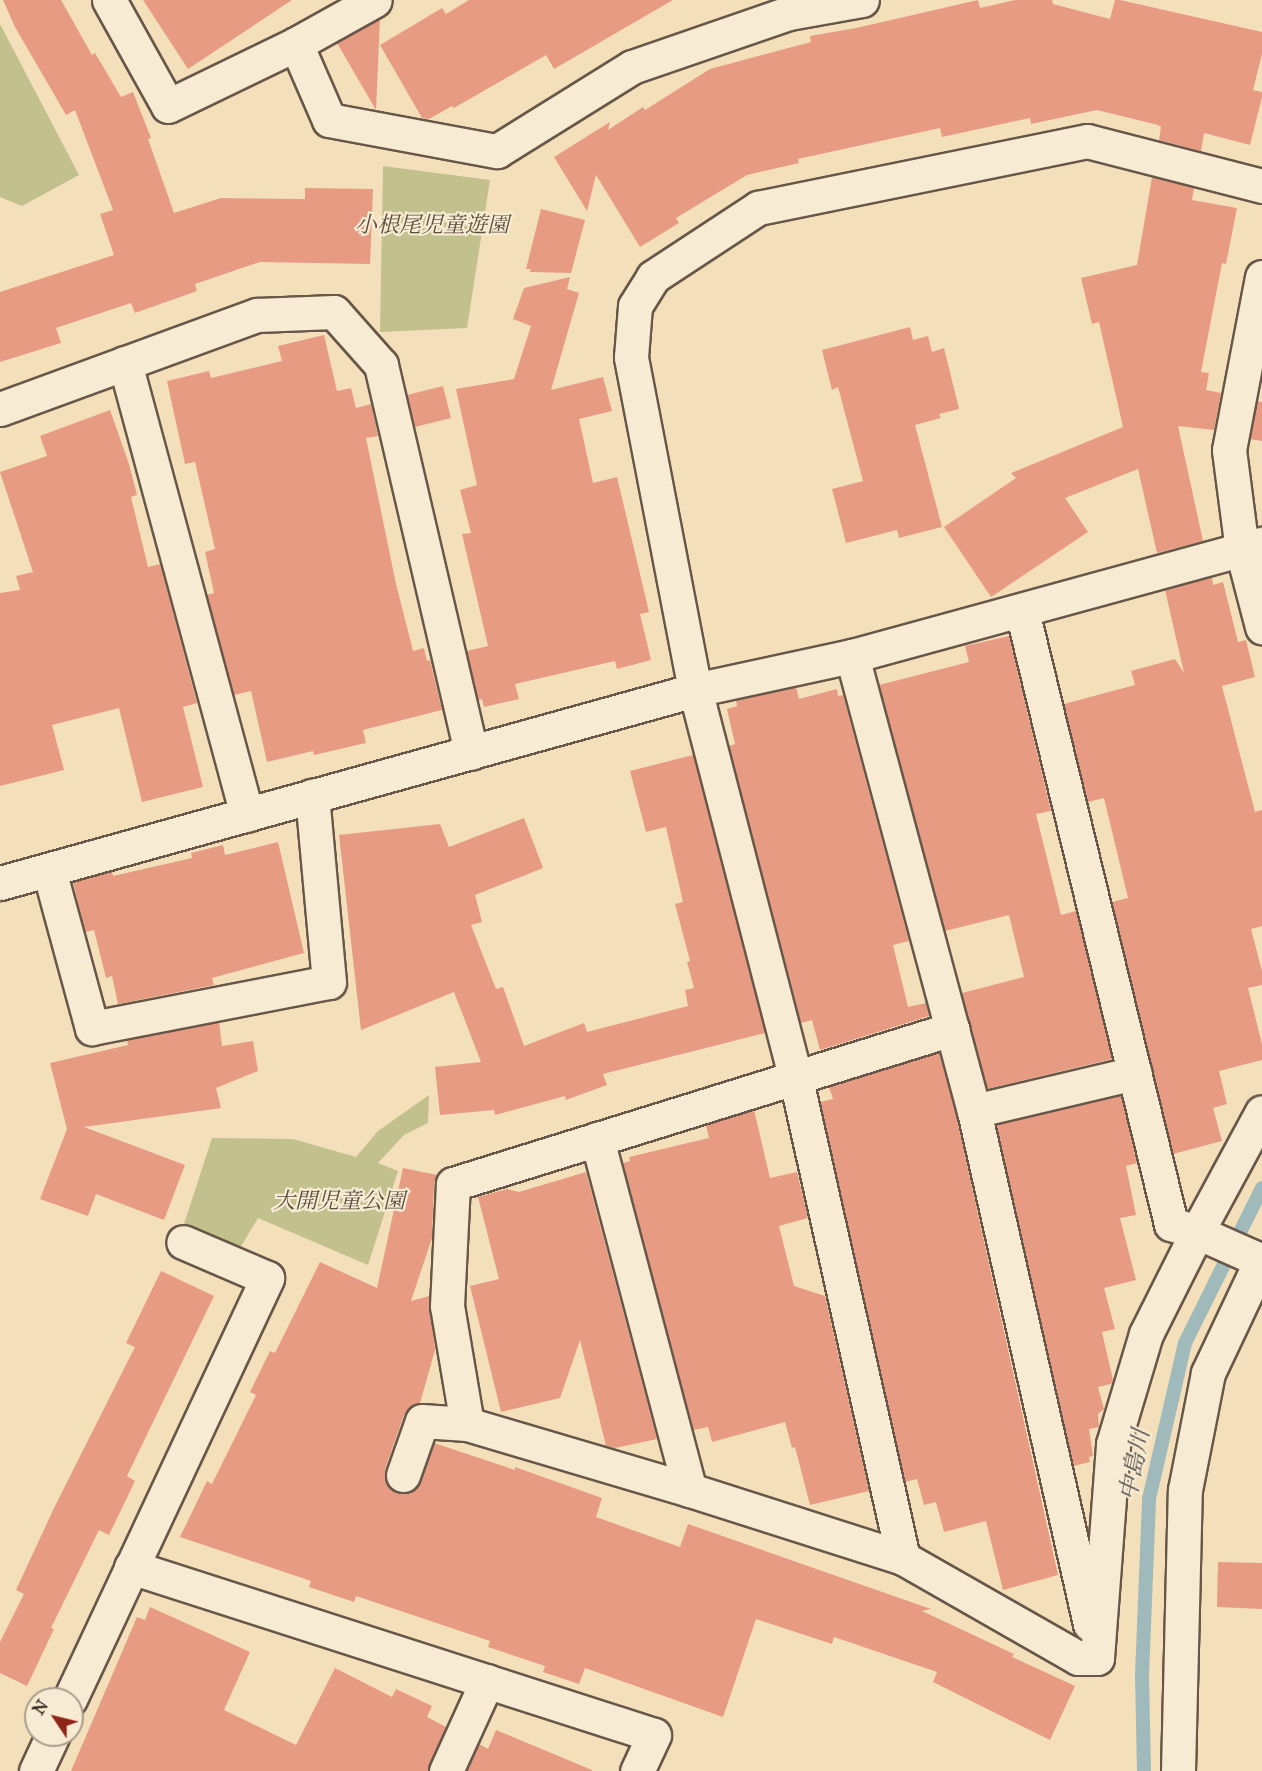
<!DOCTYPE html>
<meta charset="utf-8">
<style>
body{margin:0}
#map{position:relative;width:1262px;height:1771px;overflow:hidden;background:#f3e0bb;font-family:"IM FELL Great Primer","Noto Serif JP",serif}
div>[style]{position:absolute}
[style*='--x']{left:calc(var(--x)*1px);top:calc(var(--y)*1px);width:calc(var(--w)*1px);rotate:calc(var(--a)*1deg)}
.green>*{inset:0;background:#c2c08c}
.stream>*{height:14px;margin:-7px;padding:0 7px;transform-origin:7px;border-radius:7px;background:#a0babb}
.building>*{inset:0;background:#e89b83}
.roads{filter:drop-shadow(2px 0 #685749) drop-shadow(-2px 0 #685749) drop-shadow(0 2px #685749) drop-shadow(0 -2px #685749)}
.minor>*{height:33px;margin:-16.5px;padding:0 16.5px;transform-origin:16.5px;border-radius:16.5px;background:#f7ebd3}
span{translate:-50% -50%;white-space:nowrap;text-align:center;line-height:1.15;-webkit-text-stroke:4.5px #f7ebd3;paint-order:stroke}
.park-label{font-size:22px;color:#5c4f3d;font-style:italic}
.water-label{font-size:24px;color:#544d49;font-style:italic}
.north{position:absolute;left:24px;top:1687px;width:60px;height:60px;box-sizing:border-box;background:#f7ebd3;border:2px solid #ab9d8d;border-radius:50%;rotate:305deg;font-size:16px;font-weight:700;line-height:24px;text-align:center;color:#3a2923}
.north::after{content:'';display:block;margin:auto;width:21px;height:27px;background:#8f2418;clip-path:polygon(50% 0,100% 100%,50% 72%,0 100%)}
</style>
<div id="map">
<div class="green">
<i style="clip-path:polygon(0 24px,79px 175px,22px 206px,0 197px)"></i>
<i style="clip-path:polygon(383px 166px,490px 180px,467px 328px,380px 332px)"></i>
<i style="clip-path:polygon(429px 1095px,428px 1123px,404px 1135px,378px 1163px,398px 1171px,368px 1265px,258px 1218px,240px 1248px,184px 1224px,212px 1138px,293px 1139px,356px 1157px,378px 1131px)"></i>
</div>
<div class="stream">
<i style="--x:1144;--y:1771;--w:96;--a:-91.2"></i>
<i style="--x:1142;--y:1675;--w:176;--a:-87.7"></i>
<i style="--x:1149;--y:1499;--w:160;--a:-77"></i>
<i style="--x:1185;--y:1343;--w:173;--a:-63.6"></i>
</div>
<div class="building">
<i style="clip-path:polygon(3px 0,61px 0,92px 55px,95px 53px,121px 97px,133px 92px,151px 138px,148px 139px,174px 213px,221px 198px,305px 199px,305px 188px,373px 189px,370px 264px,260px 262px,195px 284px,197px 291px,135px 313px,131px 303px,56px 328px,61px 343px,0 362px,0 292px,114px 255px,100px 214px,113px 210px,75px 110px,66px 115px,15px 27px)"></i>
<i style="clip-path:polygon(143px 0,292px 0,188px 69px)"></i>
<i style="clip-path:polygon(469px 0,673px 0,554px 69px,546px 55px,454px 108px,452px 106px,429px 119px,422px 118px,380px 45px,442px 8px,446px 14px)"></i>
<i style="clip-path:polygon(978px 0,980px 8px,1015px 0,1052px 0,1053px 4px,1110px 19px,1115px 0,1120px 0,1262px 32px,1262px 54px,1253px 90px,1262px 92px,1262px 97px,1250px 145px,1204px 133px,1201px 151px,1159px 140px,1161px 127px,1158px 125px,1097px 110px,1031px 124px,1030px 118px,942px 137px,940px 128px,798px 159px,799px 163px,747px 175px,676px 218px,679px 223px,640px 247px,596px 175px,587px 211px,554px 157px,610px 122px,608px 130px,643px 107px,645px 110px,710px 69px,811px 42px,810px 36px,856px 28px)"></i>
<i style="clip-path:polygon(380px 19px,376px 110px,337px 43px)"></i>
<i style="clip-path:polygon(1152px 177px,1194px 188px,1192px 200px,1237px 208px,1226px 264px,1222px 263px,1201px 372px,1209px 373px,1206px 390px,1221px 393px,1214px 430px,1178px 426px,1203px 541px,1157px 553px,1138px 469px,1065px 498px,1088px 532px,991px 597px,944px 527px,1016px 478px,1011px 473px,1123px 427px,1099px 322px,1092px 324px,1081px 278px,1137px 265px)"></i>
<i style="clip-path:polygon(541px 209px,585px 220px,571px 273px,530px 272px,531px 269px,526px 269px)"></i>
<i style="clip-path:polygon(570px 277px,567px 289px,579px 293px,551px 390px,603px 377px,612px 411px,579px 419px,593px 483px,617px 477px,649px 612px,640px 614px,651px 660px,617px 669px,615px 661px,515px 684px,519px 699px,484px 707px,482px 699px,478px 700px,467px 651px,488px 646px,462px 534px,471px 533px,460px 490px,477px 485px,456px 389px,514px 379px,531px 326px,513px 319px,524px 288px)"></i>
<i style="clip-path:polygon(910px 327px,913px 340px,928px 336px,932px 352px,944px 348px,959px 409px,939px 414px,941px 418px,915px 425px,942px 527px,899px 538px,897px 530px,846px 543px,832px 489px,863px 481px,838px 387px,832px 390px,822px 350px)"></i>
<i style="clip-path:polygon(324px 335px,337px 391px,351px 388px,356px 408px,371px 404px,378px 436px,366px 438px,396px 584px,413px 651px,424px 648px,427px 661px,430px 660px,442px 710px,363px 730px,366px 743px,314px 755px,313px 751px,267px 762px,251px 691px,234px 695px,207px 595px,214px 593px,205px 552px,215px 549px,195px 462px,185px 464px,167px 381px,209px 371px,211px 378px,282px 361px,278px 346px)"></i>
<i style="clip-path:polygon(443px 386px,451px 418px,415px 427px,407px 395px)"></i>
<i style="clip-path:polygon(1257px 401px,1262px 402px,1262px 441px,1250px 439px)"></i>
<i style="clip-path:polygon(110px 410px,129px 464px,137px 495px,131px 497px,148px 567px,160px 564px,197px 703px,183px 707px,203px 787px,142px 802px,119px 708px,52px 725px,64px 770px,0 786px,0 593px,20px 590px,16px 576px,33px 572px,0 472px,47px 456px,40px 436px)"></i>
<i style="clip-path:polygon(1212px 577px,1213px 585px,1223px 582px,1238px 642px,1246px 640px,1255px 677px,1222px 686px,1255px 812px,1262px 810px,1262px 926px,1251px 929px,1262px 971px,1262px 985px,1248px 988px,1262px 1044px,1262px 1060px,1219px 1071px,1227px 1104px,1213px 1108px,1222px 1141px,1173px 1154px,1112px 902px,1128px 898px,1104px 798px,1088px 802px,1064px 704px,1135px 685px,1131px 671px,1175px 659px,1184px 673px,1165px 590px)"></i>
<i style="clip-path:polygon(1009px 636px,1051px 811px,1036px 814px,1061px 915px,1076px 911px,1112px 1059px,987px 1089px,962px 993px,1024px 977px,1009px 915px,945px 931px,879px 685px,969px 662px,965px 646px)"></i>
<i style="clip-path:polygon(796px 687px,799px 699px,837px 689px,838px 696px,843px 695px,909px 941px,893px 945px,908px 1007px,926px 1003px,929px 1016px,820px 1050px,812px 1020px,801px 1023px,729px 746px,735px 744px,727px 709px,737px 706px,736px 700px)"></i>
<i style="clip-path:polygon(693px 755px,765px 1033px,603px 1074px,607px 1085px,566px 1100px,565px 1096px,495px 1115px,494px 1110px,440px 1115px,435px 1067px,481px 1062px,454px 992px,361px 1030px,339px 835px,440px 824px,449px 847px,524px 818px,543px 868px,475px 895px,482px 922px,471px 925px,496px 989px,503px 987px,524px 1046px,584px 1023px,587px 1032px,688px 1006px,685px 990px,694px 988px,687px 962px,690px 961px,675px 904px,683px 902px,666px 827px,646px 832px,630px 771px)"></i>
<i style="clip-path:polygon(278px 842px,304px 953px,212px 978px,214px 985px,118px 1004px,112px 976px,106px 978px,94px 930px,85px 932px,73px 882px,112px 871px,113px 876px,192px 858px,191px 853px,223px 845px,225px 855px)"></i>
<i style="clip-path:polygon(219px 1022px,222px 1046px,253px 1041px,258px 1071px,216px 1088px,221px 1108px,84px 1127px,185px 1165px,164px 1220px,96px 1194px,88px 1216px,40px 1199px,67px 1129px,50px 1063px,128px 1045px,127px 1040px)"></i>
<i style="clip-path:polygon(939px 1053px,956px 1115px,1058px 1575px,1003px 1590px,986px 1521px,944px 1532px,936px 1502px,924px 1505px,917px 1479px,905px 1482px,820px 1102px,833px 1099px,829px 1087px)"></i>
<i style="clip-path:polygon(1121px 1096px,1137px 1163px,1126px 1166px,1136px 1215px,1120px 1218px,1136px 1280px,1104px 1288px,1115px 1329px,1102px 1332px,1113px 1380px,1111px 1384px,1098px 1387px,1104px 1409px,1098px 1414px,1099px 1427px,1089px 1429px,1093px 1456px,1089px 1457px,1090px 1462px,1073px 1466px,996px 1125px)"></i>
<i style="clip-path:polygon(754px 1110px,770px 1178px,797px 1172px,808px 1218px,779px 1226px,794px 1286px,825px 1296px,869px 1491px,810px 1505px,795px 1447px,792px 1448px,785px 1422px,712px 1442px,708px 1427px,693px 1430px,623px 1163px,630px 1161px,629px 1157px,709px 1138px,706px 1125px)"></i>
<i style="clip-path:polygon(403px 1168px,437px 1175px,434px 1183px,432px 1238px,411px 1301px,429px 1296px,435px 1350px,420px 1403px,411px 1406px,404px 1415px,385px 1469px,385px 1479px,389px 1488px,397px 1493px,406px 1493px,416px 1489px,434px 1443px,515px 1470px,515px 1467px,602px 1498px,596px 1517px,680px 1547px,688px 1524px,931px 1609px,922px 1611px,1014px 1654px,1012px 1657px,1075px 1686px,1050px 1740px,933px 1682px,937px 1672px,834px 1637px,832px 1644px,756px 1619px,723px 1717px,585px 1668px,579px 1684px,543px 1672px,545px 1666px,488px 1647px,490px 1641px,356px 1596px,354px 1602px,309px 1587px,311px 1581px,180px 1537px,207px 1481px,212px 1484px,256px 1395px,250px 1392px,270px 1351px,275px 1353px,320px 1262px,377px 1288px)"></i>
<i style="clip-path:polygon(586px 1172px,657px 1439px,615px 1448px,606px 1446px,580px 1340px,560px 1398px,501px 1412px,470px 1286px,499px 1279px,478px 1197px,507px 1189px,519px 1192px)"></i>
<i style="clip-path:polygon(161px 1271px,214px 1296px,127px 1476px,135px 1481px,109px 1535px,99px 1530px,51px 1628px,54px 1629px,27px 1686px,0 1673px,0 1642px,24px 1594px,16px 1590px,54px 1508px,135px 1347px,126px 1343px)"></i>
<i style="clip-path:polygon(1218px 1562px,1262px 1563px,1262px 1609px,1217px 1607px)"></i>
<i style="clip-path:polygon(150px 1607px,250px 1652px,224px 1710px,296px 1745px,335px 1668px,392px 1697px,396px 1689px,432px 1706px,427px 1717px,446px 1727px,428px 1771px,71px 1771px,137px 1617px,145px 1620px)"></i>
<i style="clip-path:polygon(496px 1730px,592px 1770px,592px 1771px,467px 1771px,479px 1744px,488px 1749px)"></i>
</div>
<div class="roads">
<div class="minor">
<i style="--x:109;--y:0;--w:121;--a:60.9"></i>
<i style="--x:168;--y:106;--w:142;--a:-25.8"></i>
<i style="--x:296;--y:44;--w:90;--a:-29.1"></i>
<i style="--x:296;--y:44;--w:83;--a:66.5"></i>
<i style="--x:329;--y:120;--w:171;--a:10.5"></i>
<i style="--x:497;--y:151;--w:159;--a:-31.9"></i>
<i style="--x:632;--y:67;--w:166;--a:-19"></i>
<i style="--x:789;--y:13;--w:74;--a:-10.1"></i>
<i style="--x:1262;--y:277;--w:176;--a:100.8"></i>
<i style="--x:1229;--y:450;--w:101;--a:82.6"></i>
<i style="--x:1242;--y:550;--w:80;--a:75.4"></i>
<i style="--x:125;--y:363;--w:468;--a:74.9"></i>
<i style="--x:0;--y:409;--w:274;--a:-20.1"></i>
<i style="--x:257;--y:315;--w:77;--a:-2.2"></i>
<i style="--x:334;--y:312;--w:71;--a:48.4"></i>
<i style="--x:381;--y:365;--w:398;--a:76.9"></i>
<i style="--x:1022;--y:611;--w:631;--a:76.34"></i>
<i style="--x:1171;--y:1224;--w:27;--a:17"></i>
<i style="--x:1197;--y:1232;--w:71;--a:24"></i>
<i style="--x:852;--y:656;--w:471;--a:75"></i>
<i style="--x:974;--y:1111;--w:526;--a:77.26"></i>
<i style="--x:49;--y:870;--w:164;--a:74.8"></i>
<i style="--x:92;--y:1028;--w:241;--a:-11"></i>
<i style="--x:329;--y:982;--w:187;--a:-95.2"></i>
<i style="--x:0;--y:883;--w:721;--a:-15.52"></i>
<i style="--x:695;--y:690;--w:161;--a:-12.2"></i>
<i style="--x:852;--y:656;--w:425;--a:-15.3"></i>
<i style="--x:974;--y:1111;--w:165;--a:-13.3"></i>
<i style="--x:597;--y:1139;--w:363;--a:75.2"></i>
<i style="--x:467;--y:1424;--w:120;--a:-99.6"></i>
<i style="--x:447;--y:1306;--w:122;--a:-87.2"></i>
<i style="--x:453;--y:1184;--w:523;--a:-17.26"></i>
<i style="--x:403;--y:1475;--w:57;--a:-70.6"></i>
<i style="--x:422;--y:1421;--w:45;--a:3.8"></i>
<i style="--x:467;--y:1424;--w:233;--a:16.5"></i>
<i style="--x:690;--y:1490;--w:224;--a:17.7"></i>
<i style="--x:903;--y:1558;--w:202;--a:29.7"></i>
<i style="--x:1078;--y:1658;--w:19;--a:0"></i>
<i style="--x:1097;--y:1658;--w:215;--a:-85.7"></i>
<i style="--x:1113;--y:1444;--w:115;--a:-73.3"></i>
<i style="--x:1146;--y:1334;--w:114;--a:-63.4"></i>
<i style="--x:1197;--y:1232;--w:136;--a:-61.6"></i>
<i style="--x:903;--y:1558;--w:494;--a:-102.6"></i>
<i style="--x:795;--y:1076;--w:399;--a:-104.5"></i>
<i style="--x:695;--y:690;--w:339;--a:-100.9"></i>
<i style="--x:631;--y:357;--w:51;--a:-85.5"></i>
<i style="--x:635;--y:306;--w:34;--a:-58"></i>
<i style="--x:653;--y:277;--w:126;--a:-33.3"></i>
<i style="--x:758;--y:208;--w:336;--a:-11.5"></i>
<i style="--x:1087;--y:141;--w:181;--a:14.4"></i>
<i style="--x:131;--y:1567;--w:549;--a:17.81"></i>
<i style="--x:654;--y:1735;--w:40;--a:115"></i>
<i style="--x:70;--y:1699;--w:465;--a:-64.9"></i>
<i style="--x:267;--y:1278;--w:91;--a:-156.8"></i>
<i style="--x:36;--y:1771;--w:40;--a:-65"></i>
<i style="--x:446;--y:1771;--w:99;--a:-65.5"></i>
<i style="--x:1178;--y:1771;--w:281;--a:-88.6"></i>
<i style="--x:1185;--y:1490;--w:119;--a:-78.9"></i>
<i style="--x:1208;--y:1373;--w:126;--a:-64.7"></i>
</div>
</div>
<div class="park-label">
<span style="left:432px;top:225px">小根尾児童遊園</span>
<span style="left:339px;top:1201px">大開児童公園</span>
</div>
<div class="water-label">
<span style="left:1135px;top:1465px;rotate:-79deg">中島川</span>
</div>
<div class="north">N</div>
</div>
